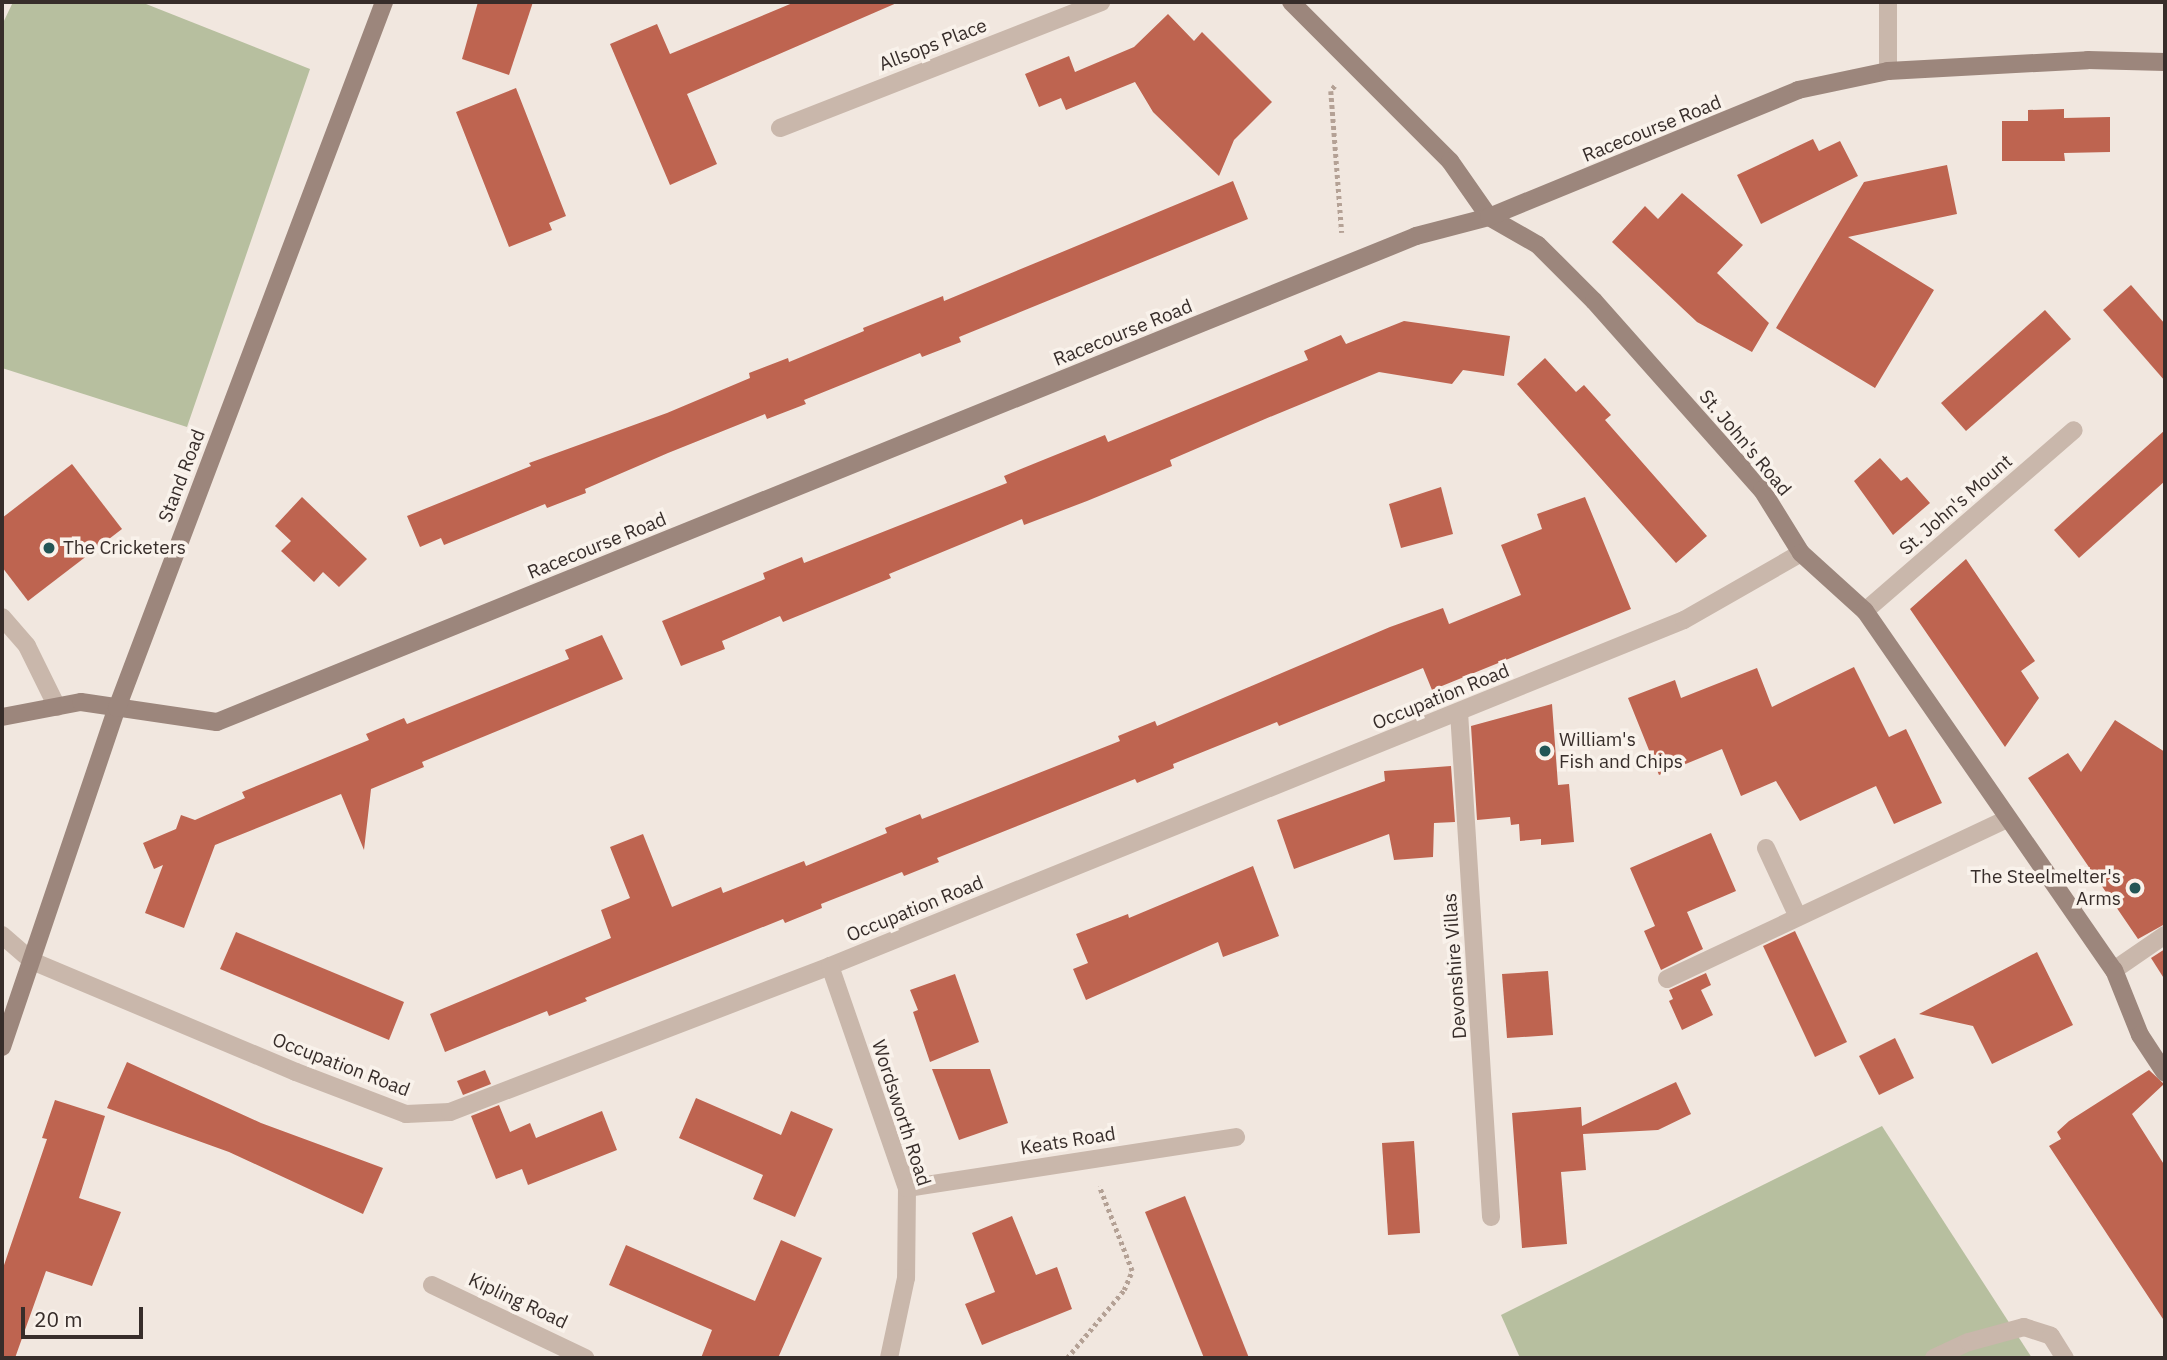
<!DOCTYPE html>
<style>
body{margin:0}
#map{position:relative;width:2167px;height:1360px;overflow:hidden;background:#f1e7df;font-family:"IBM Plex Sans",sans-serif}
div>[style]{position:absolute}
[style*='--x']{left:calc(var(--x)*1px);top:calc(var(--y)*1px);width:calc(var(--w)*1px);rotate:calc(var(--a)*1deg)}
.green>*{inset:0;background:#b7bf9f}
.building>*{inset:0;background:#be6450}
.path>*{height:4.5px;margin-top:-2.25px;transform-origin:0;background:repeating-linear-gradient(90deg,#b4a195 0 3.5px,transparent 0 7px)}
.lane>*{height:18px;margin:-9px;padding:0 9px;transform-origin:9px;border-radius:9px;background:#c9b7ab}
.street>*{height:18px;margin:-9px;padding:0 9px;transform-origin:9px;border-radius:9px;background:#c9b7ab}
.secondary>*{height:18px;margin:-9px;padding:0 9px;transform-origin:9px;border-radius:9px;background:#9c867c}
.dots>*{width:19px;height:19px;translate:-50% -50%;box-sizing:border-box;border:4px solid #f9f2eb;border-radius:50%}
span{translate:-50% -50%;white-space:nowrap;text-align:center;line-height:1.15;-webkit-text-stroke:7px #f9f2eb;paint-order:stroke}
.street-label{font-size:19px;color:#372d2a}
.poi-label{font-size:19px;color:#372d2a}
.left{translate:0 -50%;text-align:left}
.right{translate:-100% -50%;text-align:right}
.frame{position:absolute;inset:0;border:4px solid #372d2a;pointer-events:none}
.scale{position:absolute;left:21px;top:1307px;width:122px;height:32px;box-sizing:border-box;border:4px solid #372d2a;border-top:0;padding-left:9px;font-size:21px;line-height:24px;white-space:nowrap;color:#372d2a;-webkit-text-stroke:5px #f9f2eb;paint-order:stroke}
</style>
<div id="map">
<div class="green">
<i style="clip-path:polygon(13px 2px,141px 2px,310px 69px,187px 427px,2px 368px,2px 25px)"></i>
<i style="clip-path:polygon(1882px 1126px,2032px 1358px,1520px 1358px,1501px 1315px)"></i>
</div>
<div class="building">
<i style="clip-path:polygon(478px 2px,533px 2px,509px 75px,462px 59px)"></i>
<i style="clip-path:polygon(795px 2px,899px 2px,687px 94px,717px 164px,670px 185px,610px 44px,657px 24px,670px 54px)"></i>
<i style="clip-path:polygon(1168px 14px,1194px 41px,1202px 32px,1272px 102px,1234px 140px,1219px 176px,1153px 112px,1135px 82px,1066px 110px,1061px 98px,1039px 107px,1025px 74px,1069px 56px,1075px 72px,1134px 47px)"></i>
<i style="clip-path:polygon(516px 88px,566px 216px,549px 223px,552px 230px,509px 247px,456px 112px)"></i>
<i style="clip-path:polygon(2064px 109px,2064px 118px,2110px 117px,2110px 152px,2064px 153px,2065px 161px,2002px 161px,2002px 121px,2028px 121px,2028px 110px)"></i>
<i style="clip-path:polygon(1813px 139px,1819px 151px,1840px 141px,1858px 176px,1761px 224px,1737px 175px)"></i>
<i style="clip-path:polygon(1947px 165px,1957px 214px,1848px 237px,1934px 290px,1875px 388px,1776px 328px,1864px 182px)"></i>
<i style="clip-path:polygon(1233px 181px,1248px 219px,959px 337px,961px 342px,922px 357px,920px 353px,804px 400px,806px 404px,767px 419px,765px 414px,668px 453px,585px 489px,586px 493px,547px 508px,545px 504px,444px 545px,441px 538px,420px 547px,407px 516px,531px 466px,529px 463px,667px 413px,750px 378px,749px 373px,788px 358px,789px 362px,864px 331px,863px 328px,943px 296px,944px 301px)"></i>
<i style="clip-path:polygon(1682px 193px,1743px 245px,1717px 273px,1769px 323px,1752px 352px,1697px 322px,1612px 242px,1645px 206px,1658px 219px)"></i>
<i style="clip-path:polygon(2131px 285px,2165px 324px,2165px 381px,2103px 310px)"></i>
<i style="clip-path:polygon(2045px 310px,2071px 339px,1966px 431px,1941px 403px)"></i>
<i style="clip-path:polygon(1404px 321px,1510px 336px,1504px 376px,1463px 370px,1452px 384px,1379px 372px,1265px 419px,1170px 460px,1172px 466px,1087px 501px,1024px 525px,1022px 519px,889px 574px,891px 578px,783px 622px,780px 616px,722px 641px,725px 649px,681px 666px,662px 621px,765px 579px,763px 573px,802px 557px,804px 563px,1007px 483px,1004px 476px,1043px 460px,1105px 435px,1108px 442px,1308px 360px,1304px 351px,1341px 335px,1346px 344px)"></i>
<i style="clip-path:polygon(1545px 358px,1576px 392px,1584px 385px,1611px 415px,1605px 420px,1707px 536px,1676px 563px,1517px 384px)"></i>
<i style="clip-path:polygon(2165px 430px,2165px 481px,2079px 558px,2054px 530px)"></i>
<i style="clip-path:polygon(1880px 458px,1901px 481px,1907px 477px,1930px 503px,1893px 535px,1854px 481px)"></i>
<i style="clip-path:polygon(72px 464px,122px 529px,28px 601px,2px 567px,2px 518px)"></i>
<i style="clip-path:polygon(1441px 487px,1453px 534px,1401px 548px,1389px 504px)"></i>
<i style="clip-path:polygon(302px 497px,367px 559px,339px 587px,323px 572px,314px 582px,281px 551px,291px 541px,275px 526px)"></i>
<i style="clip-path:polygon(1585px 497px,1631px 609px,1432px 690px,1423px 668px,1279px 726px,1277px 722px,1173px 764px,1174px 768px,1137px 783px,1135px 779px,937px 858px,939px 862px,904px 876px,902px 872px,821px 904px,822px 908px,785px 923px,783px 919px,585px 998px,587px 1001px,549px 1016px,547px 1011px,445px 1052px,430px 1014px,611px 938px,601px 910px,630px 898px,610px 847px,643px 834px,672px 907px,721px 887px,723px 893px,804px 861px,806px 866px,887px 833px,885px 828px,920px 814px,922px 819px,1120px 741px,1118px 736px,1155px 721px,1157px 726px,1390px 627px,1443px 608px,1449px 624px,1521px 595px,1501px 545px,1542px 529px,1537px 514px)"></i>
<i style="clip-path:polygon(1966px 559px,2035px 661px,2021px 671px,2039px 698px,2005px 747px,1910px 609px)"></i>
<i style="clip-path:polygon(602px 635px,623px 679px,422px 762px,424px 767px,371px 789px,364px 850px,341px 794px,215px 845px,184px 928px,145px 913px,163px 865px,154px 869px,143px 843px,176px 829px,181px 815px,195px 820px,245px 798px,242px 792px,369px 740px,366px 734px,404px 718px,407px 724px,569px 659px,565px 650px)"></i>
<i style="clip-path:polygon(1854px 667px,1889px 737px,1906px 729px,1942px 803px,1894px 824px,1876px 786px,1800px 821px,1776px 781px,1741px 796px,1722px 749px,1659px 775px,1628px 698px,1675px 680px,1681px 698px,1757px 668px,1772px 707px)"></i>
<i style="clip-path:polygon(1552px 704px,1558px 785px,1569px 784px,1574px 842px,1541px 845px,1541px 839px,1520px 841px,1519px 824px,1511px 825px,1510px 817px,1477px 820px,1471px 726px)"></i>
<i style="clip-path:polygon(2115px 720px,2165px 752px,2165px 924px,2138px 939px,2028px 778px,2068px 753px,2081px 772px)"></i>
<i style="clip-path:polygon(1451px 766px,1455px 822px,1434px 823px,1433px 857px,1394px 860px,1389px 834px,1294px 869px,1277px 820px,1385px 781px,1384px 771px)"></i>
<i style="clip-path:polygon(1711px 833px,1736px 891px,1687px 912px,1703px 949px,1661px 970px,1644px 931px,1655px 926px,1630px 868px)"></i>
<i style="clip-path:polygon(1253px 866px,1279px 936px,1223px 957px,1218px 942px,1086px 1000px,1073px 969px,1088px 963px,1076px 934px,1128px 914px,1129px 918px)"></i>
<i style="clip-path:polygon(1795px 931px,1847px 1042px,1815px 1057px,1763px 946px)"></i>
<i style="clip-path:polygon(236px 932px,404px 1002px,389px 1040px,220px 969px)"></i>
<i style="clip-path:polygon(2165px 949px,2165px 980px,2151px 958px)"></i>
<i style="clip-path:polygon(2037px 952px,2073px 1025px,1992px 1064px,1973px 1026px,1919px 1014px)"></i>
<i style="clip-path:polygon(1548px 971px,1553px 1035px,1507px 1038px,1502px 974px)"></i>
<i style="clip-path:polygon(1706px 973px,1711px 985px,1701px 990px,1713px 1015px,1682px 1030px,1669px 1001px,1673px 999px,1669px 990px)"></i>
<i style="clip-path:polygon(955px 974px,979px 1042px,930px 1062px,913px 1012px,918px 1010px,910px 990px)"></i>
<i style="clip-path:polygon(1895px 1038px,1914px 1078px,1879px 1095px,1859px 1056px)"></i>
<i style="clip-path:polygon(127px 1062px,261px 1123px,383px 1168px,363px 1214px,229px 1152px,107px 1108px)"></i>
<i style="clip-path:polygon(932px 1069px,990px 1069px,1008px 1123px,959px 1140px)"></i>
<i style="clip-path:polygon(485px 1070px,491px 1084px,463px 1095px,457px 1081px)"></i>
<i style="clip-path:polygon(2149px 1070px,2164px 1084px,2132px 1114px,2165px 1166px,2165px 1322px,2049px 1146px,2061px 1139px,2057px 1132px,2069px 1121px)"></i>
<i style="clip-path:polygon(1676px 1082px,1691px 1114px,1658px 1130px,1583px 1134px,1586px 1170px,1561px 1172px,1567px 1244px,1522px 1248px,1512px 1113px,1581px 1107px,1582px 1126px)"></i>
<i style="clip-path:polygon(696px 1098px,781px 1135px,791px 1111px,833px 1129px,795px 1217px,753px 1199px,763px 1175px,679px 1138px)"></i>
<i style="clip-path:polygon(55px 1100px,105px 1116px,79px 1198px,121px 1212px,92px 1286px,46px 1271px,15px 1358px,2px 1358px,2px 1271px,47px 1139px,42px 1138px)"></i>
<i style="clip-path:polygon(499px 1105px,510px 1132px,530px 1123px,536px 1138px,602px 1111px,617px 1150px,528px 1185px,522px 1169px,496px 1179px,471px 1116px)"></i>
<i style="clip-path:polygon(1414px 1141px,1420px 1233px,1388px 1235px,1382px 1143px)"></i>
<i style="clip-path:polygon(1185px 1196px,1249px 1358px,1204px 1358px,1145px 1212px)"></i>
<i style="clip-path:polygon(1012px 1216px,1036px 1275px,1057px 1267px,1072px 1309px,982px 1345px,965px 1304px,995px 1292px,972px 1233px)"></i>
<i style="clip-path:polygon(781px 1240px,822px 1258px,778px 1358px,701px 1358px,712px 1330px,609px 1285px,626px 1245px,755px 1301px)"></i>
</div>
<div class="path">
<i style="--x:1335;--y:86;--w:6;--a:129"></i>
<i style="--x:1331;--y:91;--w:142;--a:85.6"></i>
<i style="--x:1067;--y:1358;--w:89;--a:-50"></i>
<i style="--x:1124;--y:1290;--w:21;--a:-67"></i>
<i style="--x:1132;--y:1271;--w:91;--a:-111.2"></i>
</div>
<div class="lane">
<i style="--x:2;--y:617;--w:38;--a:49"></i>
<i style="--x:27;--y:646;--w:68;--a:63.8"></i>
<i style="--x:1766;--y:848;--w:76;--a:65.1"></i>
<i style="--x:1667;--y:979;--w:376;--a:-25.2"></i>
<i style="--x:1934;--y:1358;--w:38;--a:-25"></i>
<i style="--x:1969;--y:1342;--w:57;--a:-15.3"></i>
<i style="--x:2024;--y:1327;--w:28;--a:18"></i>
<i style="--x:2051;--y:1336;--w:26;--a:58"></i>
</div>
<div class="street">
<i style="--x:1888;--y:71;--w:69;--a:-90"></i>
<i style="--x:780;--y:128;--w:345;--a:-21.4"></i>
<i style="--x:1865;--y:611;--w:276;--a:-40.9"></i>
<i style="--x:1459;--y:712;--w:506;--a:86.37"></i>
<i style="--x:2;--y:935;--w:40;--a:41"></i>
<i style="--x:32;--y:961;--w:286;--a:22.8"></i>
<i style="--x:296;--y:1072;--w:118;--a:20.9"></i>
<i style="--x:406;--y:1114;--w:44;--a:-2.6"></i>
<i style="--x:450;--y:1112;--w:407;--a:-21"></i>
<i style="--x:830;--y:966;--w:921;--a:-22.06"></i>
<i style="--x:1684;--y:620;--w:135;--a:-29.8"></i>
<i style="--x:830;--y:966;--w:235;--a:70.9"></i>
<i style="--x:907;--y:1188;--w:90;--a:90.6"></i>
<i style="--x:906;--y:1278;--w:82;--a:102"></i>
<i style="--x:2114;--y:970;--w:62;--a:-34.5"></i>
<i style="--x:907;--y:1188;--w:333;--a:-8.8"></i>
<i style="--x:432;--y:1285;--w:170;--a:25.5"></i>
</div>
<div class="secondary">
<i style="--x:1291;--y:2;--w:225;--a:45"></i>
<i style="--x:1450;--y:161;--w:68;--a:55.1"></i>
<i style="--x:1489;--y:217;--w:56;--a:29.7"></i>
<i style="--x:1538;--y:245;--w:79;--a:45"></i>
<i style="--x:1594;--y:301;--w:253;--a:48.4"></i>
<i style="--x:1762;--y:490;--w:74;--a:58.2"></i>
<i style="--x:1801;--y:553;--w:86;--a:42.2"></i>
<i style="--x:1865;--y:611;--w:437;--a:55.3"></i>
<i style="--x:2114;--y:970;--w:70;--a:68.2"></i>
<i style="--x:2140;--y:1035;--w:45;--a:56.7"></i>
<i style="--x:2;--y:717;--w:80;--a:-10.8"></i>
<i style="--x:81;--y:702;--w:137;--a:8.4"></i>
<i style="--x:217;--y:722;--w:1294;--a:-22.06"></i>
<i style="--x:1416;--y:236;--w:75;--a:-14.6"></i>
<i style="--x:1489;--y:217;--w:334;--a:-22.3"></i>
<i style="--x:1798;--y:90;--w:92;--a:-11.9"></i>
<i style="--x:1888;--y:71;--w:200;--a:-3.1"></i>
<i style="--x:2088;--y:60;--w:77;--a:1.5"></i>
<i style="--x:2;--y:1047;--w:358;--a:-71.3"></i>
<i style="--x:117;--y:708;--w:755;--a:-69.28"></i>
</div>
<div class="dots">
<i style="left:49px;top:548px;background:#225656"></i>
<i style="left:1545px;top:751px;background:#225656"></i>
<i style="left:2135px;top:888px;background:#225656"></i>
</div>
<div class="street-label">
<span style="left:933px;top:45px;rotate:-21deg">Allsops Place</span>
<span style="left:1652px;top:129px;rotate:-22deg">Racecourse Road</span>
<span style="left:1123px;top:333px;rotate:-22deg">Racecourse Road</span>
<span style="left:1745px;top:443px;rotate:50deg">St. John's Road</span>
<span style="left:182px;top:476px;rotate:-69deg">Stand Road</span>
<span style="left:1956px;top:505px;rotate:-41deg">St. John's Mount</span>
<span style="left:597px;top:546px;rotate:-22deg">Racecourse Road</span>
<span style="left:1441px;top:697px;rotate:-22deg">Occupation Road</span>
<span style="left:915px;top:909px;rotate:-22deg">Occupation Road</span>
<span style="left:1455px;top:966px;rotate:-94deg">Devonshire Villas</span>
<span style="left:341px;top:1065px;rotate:21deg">Occupation Road</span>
<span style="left:901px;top:1113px;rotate:72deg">Wordsworth Road</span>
<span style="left:1068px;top:1141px;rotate:-9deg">Keats Road</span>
<span style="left:518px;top:1301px;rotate:25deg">Kipling Road</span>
</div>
<div class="poi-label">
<span class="left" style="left:63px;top:548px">The Cricketers</span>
<span class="left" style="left:1559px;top:751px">William's<br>Fish and Chips</span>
<span class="right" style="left:2121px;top:888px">The Steelmelter's<br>Arms</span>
</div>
<div class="frame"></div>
<div class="scale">20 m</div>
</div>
